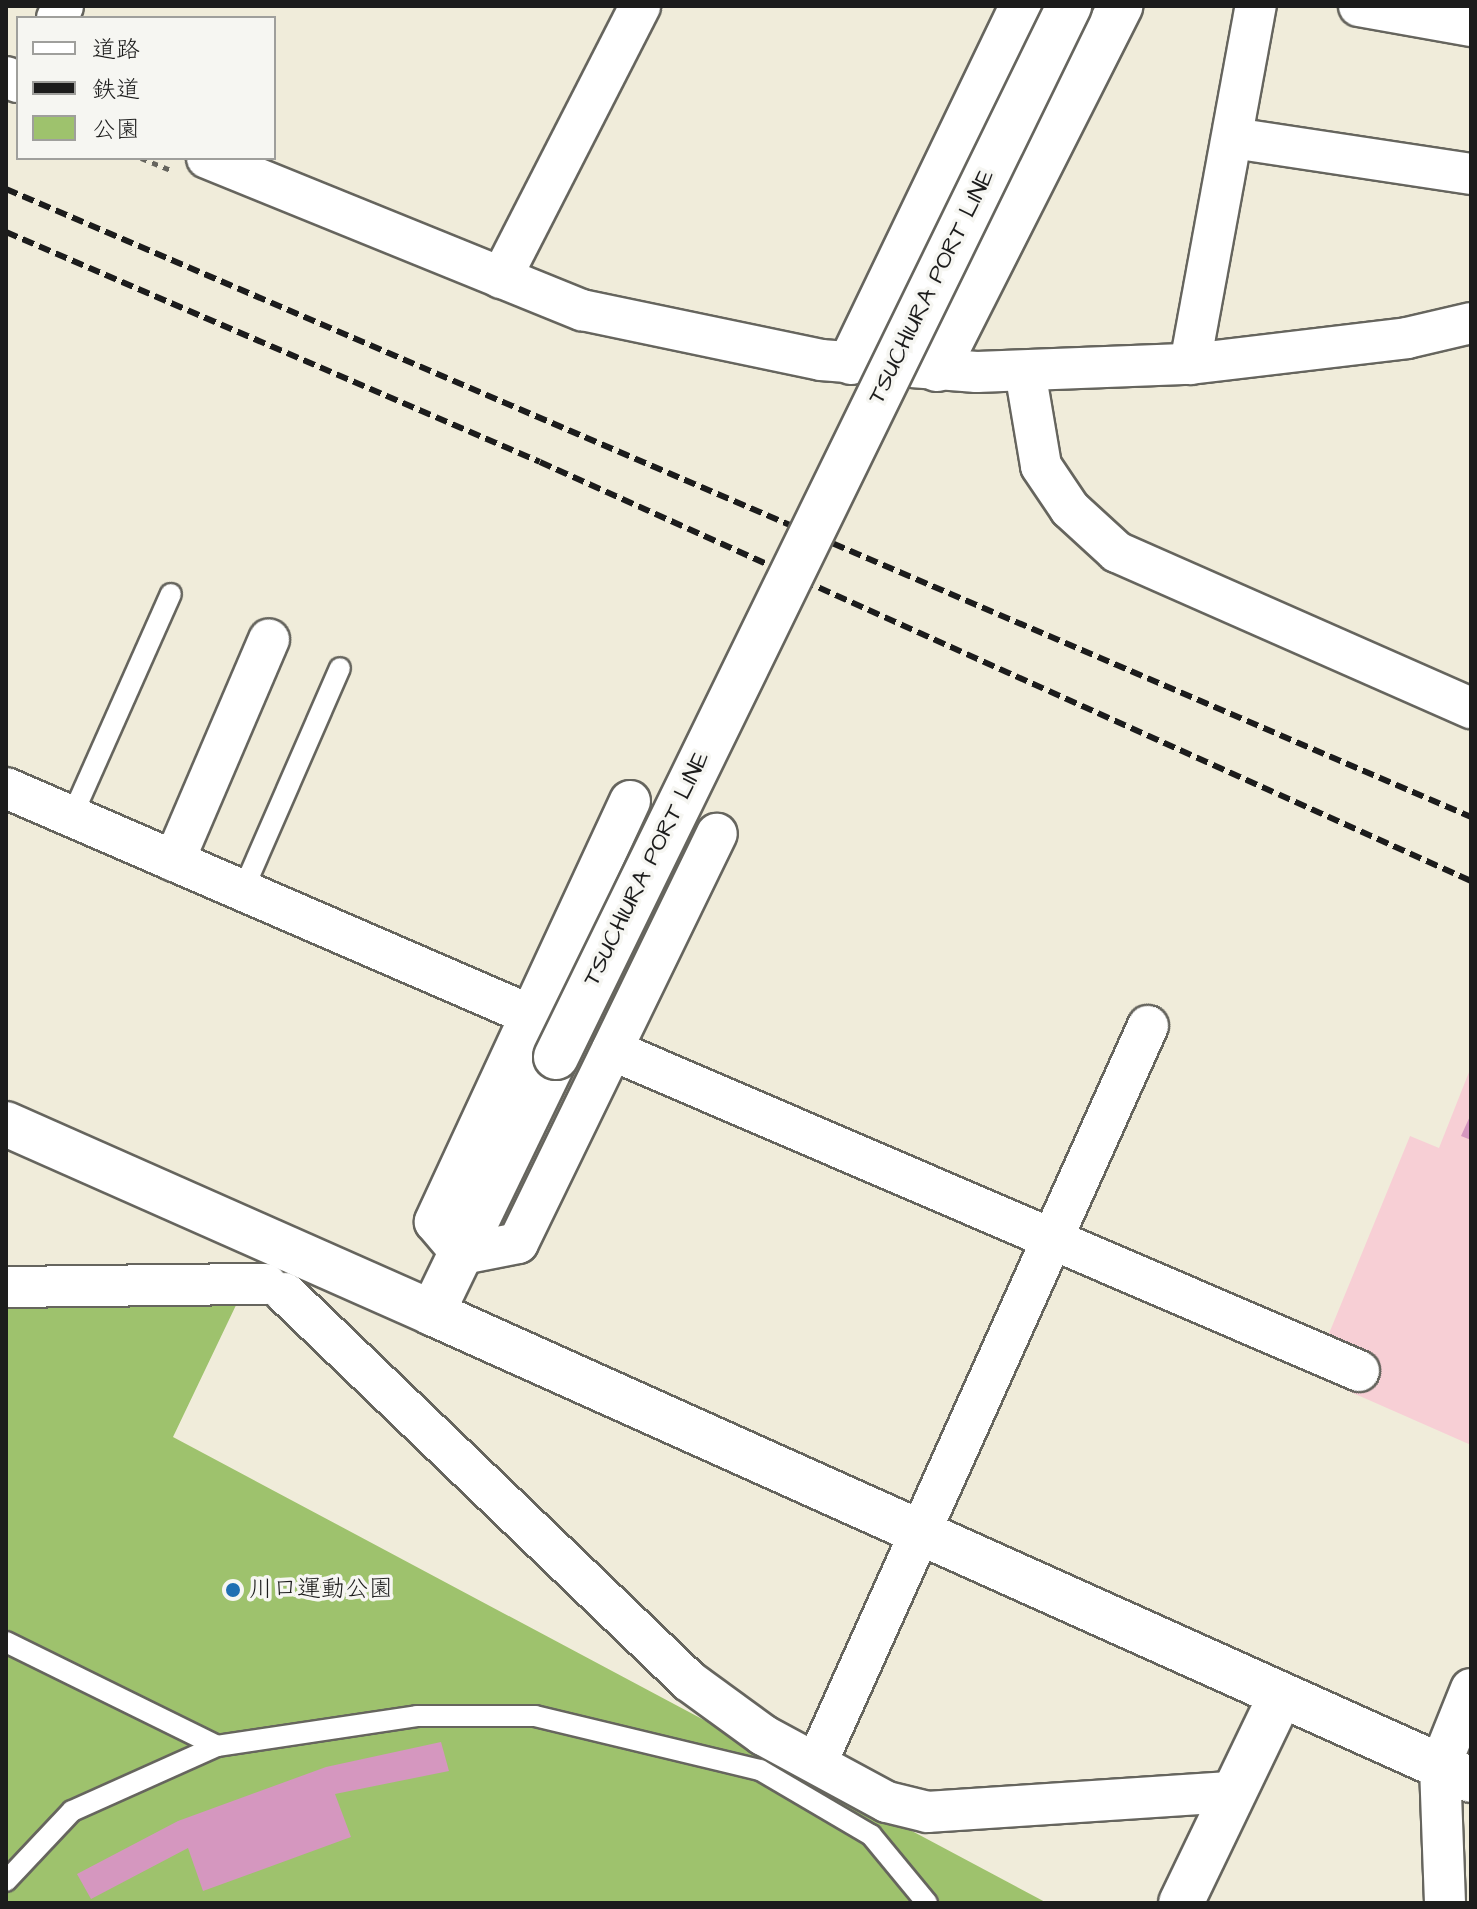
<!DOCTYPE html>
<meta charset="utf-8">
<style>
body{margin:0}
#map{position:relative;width:1477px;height:1909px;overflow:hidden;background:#f0ecda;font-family:"Architects Daughter","Klee One",sans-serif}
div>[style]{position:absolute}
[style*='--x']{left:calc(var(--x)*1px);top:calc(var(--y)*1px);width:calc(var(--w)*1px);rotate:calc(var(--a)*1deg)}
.built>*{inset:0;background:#f7cfd5}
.green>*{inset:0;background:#9ec26d}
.building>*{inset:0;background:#d597bf}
.path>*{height:5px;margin-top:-2.5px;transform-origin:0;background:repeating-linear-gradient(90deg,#66655e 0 6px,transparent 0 12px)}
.roads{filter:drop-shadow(2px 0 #66655e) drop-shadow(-2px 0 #66655e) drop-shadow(0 2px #66655e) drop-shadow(0 -2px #66655e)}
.service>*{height:20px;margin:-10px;padding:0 10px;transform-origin:10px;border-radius:10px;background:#fff}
.minor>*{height:40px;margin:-20px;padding:0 20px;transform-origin:20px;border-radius:20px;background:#fff}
.tertiary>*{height:44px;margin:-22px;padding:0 22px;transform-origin:22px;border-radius:22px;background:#fff}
.secondary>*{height:44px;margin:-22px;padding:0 22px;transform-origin:22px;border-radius:22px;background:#fff}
.rail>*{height:6px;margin-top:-3px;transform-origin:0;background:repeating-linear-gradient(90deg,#1c1c1c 0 12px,transparent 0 18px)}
.bridges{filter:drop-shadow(2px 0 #66655e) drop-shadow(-2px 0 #66655e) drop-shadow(0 2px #66655e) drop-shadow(0 -2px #66655e)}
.secondary-bridge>*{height:44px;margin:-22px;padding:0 22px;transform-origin:22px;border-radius:22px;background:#fff}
.dots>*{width:22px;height:22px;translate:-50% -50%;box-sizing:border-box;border:4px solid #f6f6f2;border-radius:50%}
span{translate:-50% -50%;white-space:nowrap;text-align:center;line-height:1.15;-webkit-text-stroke:7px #f6f6f2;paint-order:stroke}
.street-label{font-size:24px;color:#1c1c1c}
.poi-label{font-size:24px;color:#1c1c1c}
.left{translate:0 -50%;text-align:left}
.frame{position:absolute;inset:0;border:8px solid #1c1c1c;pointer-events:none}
.legend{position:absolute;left:16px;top:16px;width:260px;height:144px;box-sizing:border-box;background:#f6f6f2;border:2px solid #9f9f9c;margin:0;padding:10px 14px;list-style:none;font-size:24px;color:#1c1c1c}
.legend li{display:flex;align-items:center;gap:16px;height:40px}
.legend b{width:40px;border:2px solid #9f9f9c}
</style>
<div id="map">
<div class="built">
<i style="clip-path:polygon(1471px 1067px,1471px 1445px,1312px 1375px,1410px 1136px,1439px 1148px)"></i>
</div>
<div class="green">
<i style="clip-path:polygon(6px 1300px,238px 1301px,173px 1437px,1047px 1903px,6px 1903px)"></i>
</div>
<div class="building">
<i style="clip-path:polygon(1471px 1114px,1471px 1140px,1461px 1136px)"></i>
<i style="clip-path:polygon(441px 1742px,449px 1771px,335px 1794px,351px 1837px,203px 1891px,188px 1848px,91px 1899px,77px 1874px,178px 1821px,326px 1767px)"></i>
</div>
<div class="path">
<i style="--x:141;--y:158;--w:35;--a:22"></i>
</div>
<div class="roads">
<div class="service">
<i style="--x:72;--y:816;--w:243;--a:-66"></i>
<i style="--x:243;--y:890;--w:242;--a:-66.4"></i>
<i style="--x:6;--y:1642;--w:235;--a:26.2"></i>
<i style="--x:217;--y:1746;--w:202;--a:-8.5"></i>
<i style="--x:417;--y:1716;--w:118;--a:0"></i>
<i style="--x:535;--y:1716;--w:231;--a:13.5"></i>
<i style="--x:760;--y:1770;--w:129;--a:30.4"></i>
<i style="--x:871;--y:1835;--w:88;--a:50.5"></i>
<i style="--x:6;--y:1881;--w:96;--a:-46.7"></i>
<i style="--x:72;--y:1811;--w:159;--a:-24.1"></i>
</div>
<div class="minor">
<i style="--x:1359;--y:6;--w:114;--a:10.1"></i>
<i style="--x:57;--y:18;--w:13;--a:-63"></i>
<i style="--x:6;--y:77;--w:13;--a:23"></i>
<i style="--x:1233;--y:138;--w:241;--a:8.6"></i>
<i style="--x:207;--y:158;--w:405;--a:22.1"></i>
<i style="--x:582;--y:310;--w:244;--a:11.8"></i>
<i style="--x:821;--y:360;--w:156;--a:4.4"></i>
<i style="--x:977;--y:372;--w:213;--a:-2.2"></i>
<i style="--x:1190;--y:364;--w:219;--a:-6.8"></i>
<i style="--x:1407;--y:338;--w:66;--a:-13.2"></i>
<i style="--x:501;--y:278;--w:305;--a:-62.9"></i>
<i style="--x:1190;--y:364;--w:364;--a:-79.6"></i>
<i style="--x:1025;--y:371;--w:96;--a:80.4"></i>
<i style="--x:1041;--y:466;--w:52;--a:56"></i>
<i style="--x:1070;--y:509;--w:64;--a:42.5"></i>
<i style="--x:1117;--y:552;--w:387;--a:23.8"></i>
<i style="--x:6;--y:788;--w:571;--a:23.42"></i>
<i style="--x:630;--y:801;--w:464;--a:114.9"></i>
<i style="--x:435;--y:1222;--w:42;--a:49.8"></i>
<i style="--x:462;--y:1254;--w:57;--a:-11.1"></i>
<i style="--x:518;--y:1243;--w:455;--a:-64.1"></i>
<i style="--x:174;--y:861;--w:241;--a:-66.8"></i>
<i style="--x:612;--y:1050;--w:813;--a:23.25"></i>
<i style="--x:6;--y:1287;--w:260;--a:-0.7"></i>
<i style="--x:285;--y:1293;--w:560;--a:43.84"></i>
<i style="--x:689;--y:1681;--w:92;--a:36.1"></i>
<i style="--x:763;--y:1735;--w:141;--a:28.4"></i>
<i style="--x:887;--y:1802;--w:42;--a:13.7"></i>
<i style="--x:928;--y:1812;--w:305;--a:-3.8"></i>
<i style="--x:817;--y:1762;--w:807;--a:-65.79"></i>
<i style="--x:1445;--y:1903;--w:137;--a:-92.1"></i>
<i style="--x:1440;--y:1766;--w:83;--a:-68.1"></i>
</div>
<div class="tertiary">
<i style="--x:432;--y:1313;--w:1139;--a:24.2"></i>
<i style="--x:1181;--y:1903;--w:229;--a:-64.3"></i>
</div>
<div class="secondary">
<i style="--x:851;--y:362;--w:395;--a:-64.3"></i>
<i style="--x:937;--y:369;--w:407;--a:-63.2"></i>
<i style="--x:6;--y:1124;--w:466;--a:23.9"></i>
<i style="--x:432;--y:1313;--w:284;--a:-64.2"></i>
</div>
</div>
<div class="rail">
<i style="--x:6;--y:189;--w:1594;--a:23.2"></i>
<i style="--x:6;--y:232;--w:581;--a:23.3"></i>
<i style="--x:540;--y:462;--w:1021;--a:24.23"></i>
</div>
<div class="bridges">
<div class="secondary-bridge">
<i style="--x:556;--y:1057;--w:1170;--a:-63.98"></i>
</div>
</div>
<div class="dots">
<i style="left:233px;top:1590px;background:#1f6fb2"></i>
</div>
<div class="street-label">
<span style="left:932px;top:287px;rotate:-64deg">TSUCHIURA PORT LINE</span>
<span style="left:647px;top:869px;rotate:-64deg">TSUCHIURA PORT LINE</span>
</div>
<div class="poi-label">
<span class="left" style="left:249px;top:1590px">川口運動公園</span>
</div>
<div class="frame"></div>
<ul class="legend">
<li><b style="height:10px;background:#fff"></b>道路</li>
<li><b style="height:10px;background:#1c1c1c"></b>鉄道</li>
<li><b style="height:22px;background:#9ec26d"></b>公園</li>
</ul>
</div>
